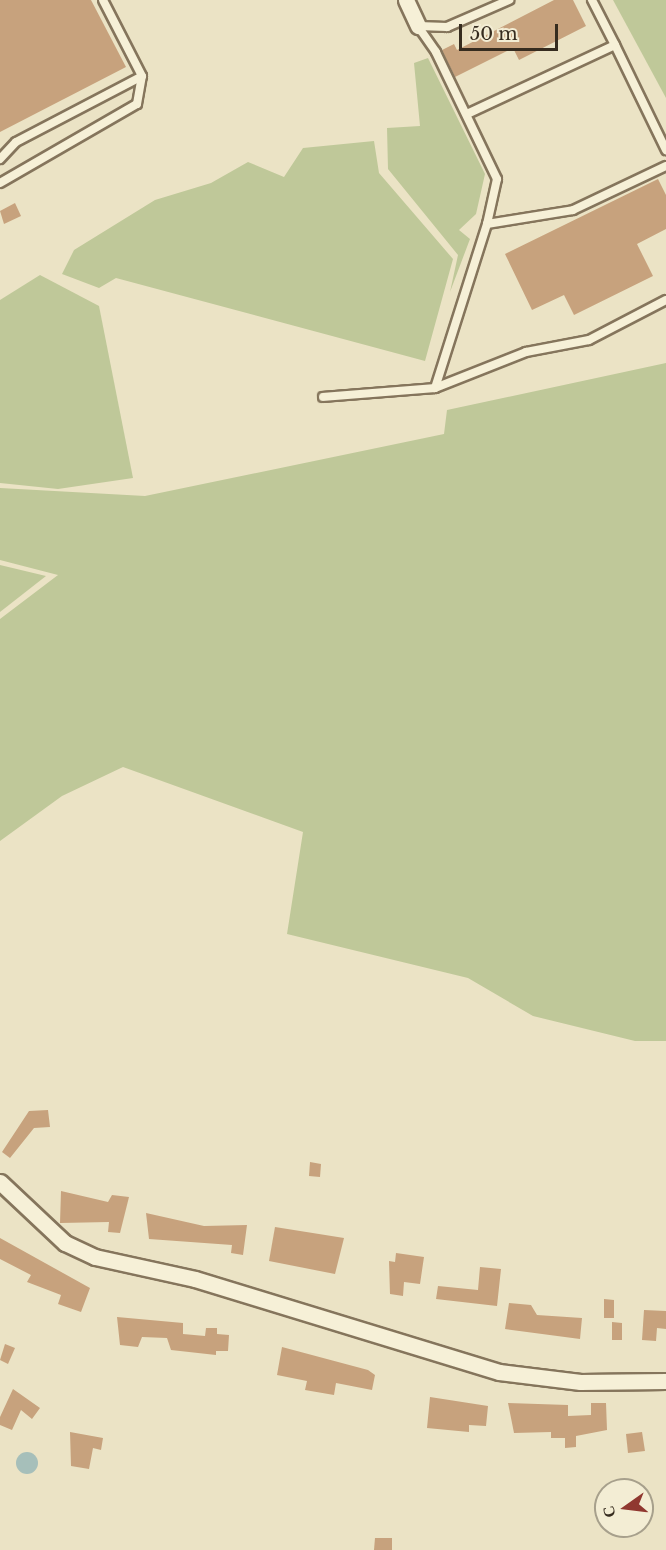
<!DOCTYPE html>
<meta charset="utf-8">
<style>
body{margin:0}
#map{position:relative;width:666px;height:1550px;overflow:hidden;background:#ebe3c5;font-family:"Libre Baskerville",serif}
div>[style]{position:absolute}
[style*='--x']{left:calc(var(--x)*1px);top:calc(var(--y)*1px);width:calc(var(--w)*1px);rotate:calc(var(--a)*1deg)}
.green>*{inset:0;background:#bfc899}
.water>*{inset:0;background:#a6bfba}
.round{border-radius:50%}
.building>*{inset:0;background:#c7a27d}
.roads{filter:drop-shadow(2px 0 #85755c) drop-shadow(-2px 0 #85755c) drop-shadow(0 2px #85755c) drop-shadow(0 -2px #85755c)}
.service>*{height:8px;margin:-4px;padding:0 4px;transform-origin:4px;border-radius:4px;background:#f6f0d7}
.minor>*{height:15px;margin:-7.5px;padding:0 7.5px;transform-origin:7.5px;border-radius:7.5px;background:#f6f0d7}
span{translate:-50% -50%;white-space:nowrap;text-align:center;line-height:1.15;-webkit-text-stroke:6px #f3edd4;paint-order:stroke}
.north{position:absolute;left:594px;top:1478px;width:60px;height:60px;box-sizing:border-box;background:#f3edd4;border:2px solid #a7a08c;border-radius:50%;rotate:256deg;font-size:16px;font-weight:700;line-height:24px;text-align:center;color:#362c1f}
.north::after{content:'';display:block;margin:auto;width:21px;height:27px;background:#903830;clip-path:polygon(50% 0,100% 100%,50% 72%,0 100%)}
.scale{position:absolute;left:459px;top:24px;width:99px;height:27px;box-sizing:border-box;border:3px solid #362c1f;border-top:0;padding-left:8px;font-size:18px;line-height:21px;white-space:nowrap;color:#362c1f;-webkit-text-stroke:4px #f3edd4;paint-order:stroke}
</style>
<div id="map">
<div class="green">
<i style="clip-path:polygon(613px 0,666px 0,666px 98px)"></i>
<i style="clip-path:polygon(428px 58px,485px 174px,476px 214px,459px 230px,470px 239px,450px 292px,458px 255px,388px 169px,387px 128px,420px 126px,414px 63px)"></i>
<i style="clip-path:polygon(374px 141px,379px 173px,453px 259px,425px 361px,116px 278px,99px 288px,62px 274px,74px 250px,155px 200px,211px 183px,248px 162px,284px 177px,303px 148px)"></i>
<i style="clip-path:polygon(40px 275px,99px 306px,133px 478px,58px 489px,0 483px,0 300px)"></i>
<i style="clip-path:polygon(666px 363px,666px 1041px,635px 1041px,533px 1016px,468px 978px,287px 934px,303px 832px,123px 767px,62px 796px,0 841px,0 619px,58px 575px,0 560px,0 488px,145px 496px,444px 434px,447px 410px)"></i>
<i style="clip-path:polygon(0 565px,46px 576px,0 612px)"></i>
</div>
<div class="water">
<i class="round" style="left:16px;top:1452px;width:22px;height:22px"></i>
</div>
<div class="building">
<i style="clip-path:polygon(0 0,91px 0,126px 67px,0 132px)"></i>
<i style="clip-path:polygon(554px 0,573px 0,586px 26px,519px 60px,513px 48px,455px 77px,442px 50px,454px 44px,457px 50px)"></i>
<i style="clip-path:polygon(658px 179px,666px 195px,666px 229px,637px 244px,653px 276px,574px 315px,564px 295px,532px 310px,505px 254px)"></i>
<i style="clip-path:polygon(15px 203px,21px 216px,4px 224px,0 211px)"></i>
<i style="clip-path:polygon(48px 1110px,50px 1127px,34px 1128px,10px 1158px,2px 1152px,29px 1111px)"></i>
<i style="clip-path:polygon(310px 1162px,321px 1164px,320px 1177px,309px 1176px)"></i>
<i style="clip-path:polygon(61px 1191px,108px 1202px,112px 1195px,129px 1197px,120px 1233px,108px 1232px,109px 1222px,60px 1223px)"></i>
<i style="clip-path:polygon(146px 1213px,204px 1226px,247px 1225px,243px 1255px,231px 1253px,232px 1245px,149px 1239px)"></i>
<i style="clip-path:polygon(275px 1227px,344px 1238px,335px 1274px,269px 1261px)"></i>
<i style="clip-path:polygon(0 1238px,90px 1288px,81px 1312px,58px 1304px,61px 1295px,27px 1282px,31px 1275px,0 1259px)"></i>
<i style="clip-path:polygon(396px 1253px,424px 1257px,420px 1284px,404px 1282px,403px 1296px,390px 1294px,389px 1261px,395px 1262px)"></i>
<i style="clip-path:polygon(480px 1267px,501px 1269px,497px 1306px,436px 1299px,438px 1286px,478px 1290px)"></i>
<i style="clip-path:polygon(604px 1299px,614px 1300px,614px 1318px,604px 1318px)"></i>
<i style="clip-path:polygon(509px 1303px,531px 1305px,537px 1315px,582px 1318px,580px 1339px,505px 1329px)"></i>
<i style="clip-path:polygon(644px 1310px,666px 1311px,666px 1329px,657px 1328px,656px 1341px,642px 1340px)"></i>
<i style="clip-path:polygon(117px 1317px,183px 1323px,183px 1334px,205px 1336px,206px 1328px,217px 1328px,217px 1334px,229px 1335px,228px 1351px,216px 1351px,216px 1355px,171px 1350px,167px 1338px,142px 1337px,138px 1347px,120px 1345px)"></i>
<i style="clip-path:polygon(612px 1322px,622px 1323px,622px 1340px,612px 1340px)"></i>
<i style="clip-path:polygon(5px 1344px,15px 1348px,8px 1364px,0 1360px)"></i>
<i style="clip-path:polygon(282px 1347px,368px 1370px,375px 1375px,372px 1390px,336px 1383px,334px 1395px,305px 1390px,307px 1381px,277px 1375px)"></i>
<i style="clip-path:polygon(13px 1389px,40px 1408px,32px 1419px,21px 1410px,12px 1430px,0 1425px,0 1417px)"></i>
<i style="clip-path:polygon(430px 1397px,488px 1406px,486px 1426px,469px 1425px,469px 1432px,427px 1428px)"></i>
<i style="clip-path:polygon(508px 1403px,568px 1405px,568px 1416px,591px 1415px,591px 1403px,606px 1403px,607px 1430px,576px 1436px,576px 1447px,565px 1448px,565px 1438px,551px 1438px,551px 1432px,514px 1433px)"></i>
<i style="clip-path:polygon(70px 1432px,103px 1438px,101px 1450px,93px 1448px,89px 1469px,71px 1466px)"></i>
<i style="clip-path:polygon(642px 1432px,645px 1451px,628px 1453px,626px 1434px)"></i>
<i style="clip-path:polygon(375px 1538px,392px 1538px,392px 1550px,374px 1550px)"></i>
</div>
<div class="roads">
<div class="service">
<i style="--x:592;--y:0;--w:51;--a:62.9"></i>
<i style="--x:418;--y:26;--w:29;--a:2"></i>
<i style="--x:447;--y:27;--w:68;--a:-23.5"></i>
<i style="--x:467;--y:114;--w:163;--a:-25"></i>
<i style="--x:615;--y:45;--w:117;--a:64.1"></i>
<i style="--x:0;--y:159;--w:23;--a:-47"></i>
<i style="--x:16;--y:142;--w:142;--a:-27.6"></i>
<i style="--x:0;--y:183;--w:158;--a:-30"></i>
<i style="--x:137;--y:104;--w:28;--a:-80"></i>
<i style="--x:142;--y:76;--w:85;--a:-117.2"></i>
<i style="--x:487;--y:224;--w:87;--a:-9.2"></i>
<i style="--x:573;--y:210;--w:103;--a:-25.3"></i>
<i style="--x:435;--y:388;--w:98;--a:-21.6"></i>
<i style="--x:526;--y:352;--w:64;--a:-10.8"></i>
<i style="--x:589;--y:340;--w:87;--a:-27.5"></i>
<i style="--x:323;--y:397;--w:112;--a:-4.6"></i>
<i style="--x:435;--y:388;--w:172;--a:-72.4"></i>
<i style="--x:487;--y:224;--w:46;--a:-77.5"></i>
<i style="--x:497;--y:179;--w:141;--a:-115.7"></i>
<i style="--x:436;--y:52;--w:32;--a:-125"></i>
</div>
<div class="minor">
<i style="--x:406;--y:0;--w:29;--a:65"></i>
<i style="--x:0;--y:1182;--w:89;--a:43.2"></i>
<i style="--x:65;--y:1243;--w:33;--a:25"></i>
<i style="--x:95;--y:1257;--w:102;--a:12.4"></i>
<i style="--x:195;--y:1279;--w:318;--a:17"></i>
<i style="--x:499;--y:1372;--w:82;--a:7"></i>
<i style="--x:580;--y:1382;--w:86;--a:-0.7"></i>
</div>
</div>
<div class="north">С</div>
<div class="scale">50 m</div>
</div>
